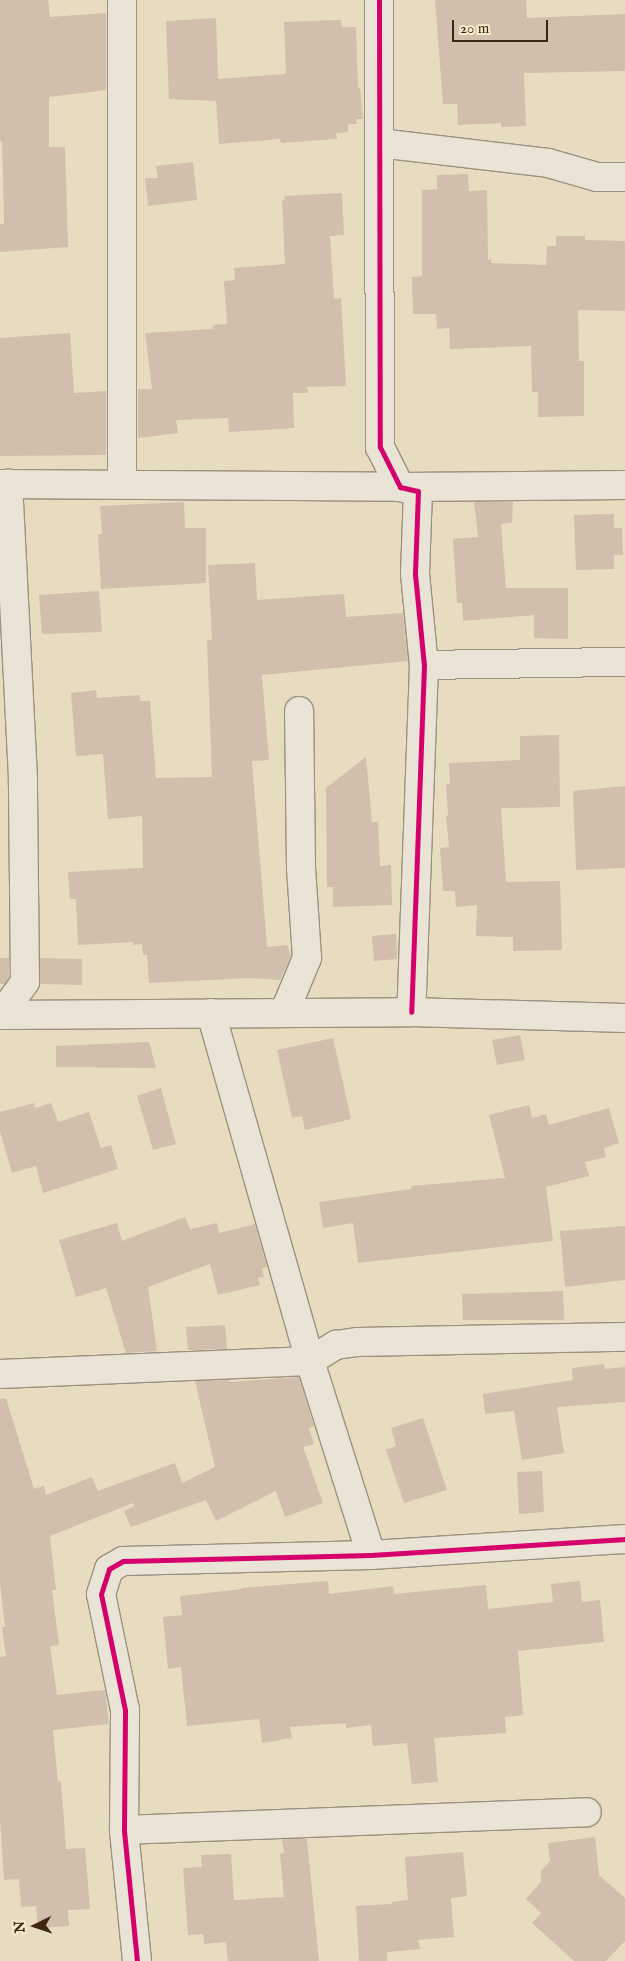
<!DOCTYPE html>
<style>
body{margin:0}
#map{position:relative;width:625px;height:1961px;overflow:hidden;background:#e7dcc0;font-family:"IM FELL English",serif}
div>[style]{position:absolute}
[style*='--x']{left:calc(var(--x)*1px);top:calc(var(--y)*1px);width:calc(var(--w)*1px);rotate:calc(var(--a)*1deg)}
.building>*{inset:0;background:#d1beac}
.roads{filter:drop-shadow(1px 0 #9a917f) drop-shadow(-1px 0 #9a917f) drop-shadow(0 1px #9a917f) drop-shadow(0 -1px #9a917f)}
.street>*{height:28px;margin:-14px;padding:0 14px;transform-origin:14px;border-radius:14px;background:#eae4d7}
.cycleway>*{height:5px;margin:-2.5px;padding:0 2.5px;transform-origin:2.5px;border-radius:2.5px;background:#d6006c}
span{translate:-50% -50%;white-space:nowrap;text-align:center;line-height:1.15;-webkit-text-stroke:4px #f9edcc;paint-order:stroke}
.north{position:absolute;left:10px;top:1901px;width:50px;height:50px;-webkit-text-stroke:4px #f9edcc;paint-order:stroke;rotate:266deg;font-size:14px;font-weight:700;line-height:20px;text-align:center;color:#3d2712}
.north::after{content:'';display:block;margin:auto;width:18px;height:22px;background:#3d2712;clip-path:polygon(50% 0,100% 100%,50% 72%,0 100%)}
.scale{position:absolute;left:452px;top:20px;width:96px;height:22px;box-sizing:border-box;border:2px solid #3d2712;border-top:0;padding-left:6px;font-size:15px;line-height:18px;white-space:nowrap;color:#3d2712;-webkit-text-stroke:4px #f9edcc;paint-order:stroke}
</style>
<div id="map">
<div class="building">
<i style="clip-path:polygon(0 0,48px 0,50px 17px,106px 13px,106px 90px,49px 97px,49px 147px,65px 147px,68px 247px,0 252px,0 224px,4px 224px,4px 218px,2px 141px,0 141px)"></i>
<i style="clip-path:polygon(435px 0,526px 0,527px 18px,625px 14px,625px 71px,524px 73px,526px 126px,501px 127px,501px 123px,458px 125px,457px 104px,443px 104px)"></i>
<i style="clip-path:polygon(216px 18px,218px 79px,286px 74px,284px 22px,341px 20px,342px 27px,356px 27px,358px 88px,360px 88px,363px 119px,356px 119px,357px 124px,348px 124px,348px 132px,336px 133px,337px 139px,281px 143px,280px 139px,219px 144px,216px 101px,169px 99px,166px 21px)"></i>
<i style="clip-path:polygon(193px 162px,197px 200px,148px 206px,145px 178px,158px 178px,156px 166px)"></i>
<i style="clip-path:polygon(468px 174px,469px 191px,487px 190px,488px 260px,491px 259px,491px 263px,546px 265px,547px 246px,556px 246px,556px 236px,585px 236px,585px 240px,625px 241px,625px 311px,578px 310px,579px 361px,584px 361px,584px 416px,538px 417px,538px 392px,532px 392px,531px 346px,450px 349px,449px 328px,437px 329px,436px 314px,413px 314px,412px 277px,422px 276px,422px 190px,437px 189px,437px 175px)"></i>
<i style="clip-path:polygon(342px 193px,344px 235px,330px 236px,334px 299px,341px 298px,346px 386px,307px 387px,308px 393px,293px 393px,294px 428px,229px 432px,228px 418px,176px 420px,178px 433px,138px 438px,138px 389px,152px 389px,145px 333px,213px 329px,213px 325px,227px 324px,224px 281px,235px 280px,234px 268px,285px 264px,282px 200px,285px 200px,284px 196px)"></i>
<i style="clip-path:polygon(70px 333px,74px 393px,106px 391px,106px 455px,0 456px,0 338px)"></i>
<i style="clip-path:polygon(184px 502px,185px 528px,206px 528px,206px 583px,101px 589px,98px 535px,102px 534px,100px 506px)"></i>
<i style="clip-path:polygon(474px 502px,513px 502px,512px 523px,501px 524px,506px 588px,568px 588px,568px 639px,534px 638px,534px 615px,463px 621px,462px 603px,457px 603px,453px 539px,478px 537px)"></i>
<i style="clip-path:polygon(614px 514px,614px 528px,622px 528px,623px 555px,614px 555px,614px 569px,576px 570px,574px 515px)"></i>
<i style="clip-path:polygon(255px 563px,257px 600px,344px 594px,346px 617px,403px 613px,408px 661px,262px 675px,269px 760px,252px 761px,267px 947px,287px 945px,291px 956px,280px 980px,250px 978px,149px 983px,147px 955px,143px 955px,142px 944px,133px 945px,133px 942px,78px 945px,76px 899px,70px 899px,68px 872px,143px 868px,142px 816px,108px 819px,103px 754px,76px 756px,71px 693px,96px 690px,97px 698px,140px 695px,140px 701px,150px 701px,156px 778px,212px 777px,207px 640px,212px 640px,208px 565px)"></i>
<i style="clip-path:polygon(99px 591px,102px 632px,42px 634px,39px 595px)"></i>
<i style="clip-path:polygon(559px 735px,560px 807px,501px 808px,506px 882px,560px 881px,562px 950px,513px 951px,513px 937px,476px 936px,477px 905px,456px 907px,455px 891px,443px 891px,440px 848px,449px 847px,446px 816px,448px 816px,446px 784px,450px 784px,449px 763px,520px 760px,520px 736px)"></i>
<i style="clip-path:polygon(366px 757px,372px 822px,378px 822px,380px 866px,391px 865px,392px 905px,333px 907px,333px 887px,327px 887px,326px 788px)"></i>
<i style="clip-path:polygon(625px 786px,625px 868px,576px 870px,573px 791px)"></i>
<i style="clip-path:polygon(396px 934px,397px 959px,374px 961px,372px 936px)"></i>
<i style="clip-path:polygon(0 958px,9px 958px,9px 977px,5px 984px,0 984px)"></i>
<i style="clip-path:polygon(40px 958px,82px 959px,82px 985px,40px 984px)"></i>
<i style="clip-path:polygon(520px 1035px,525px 1060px,497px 1065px,492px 1040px)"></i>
<i style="clip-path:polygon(333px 1038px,351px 1119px,305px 1130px,302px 1116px,292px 1118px,277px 1050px)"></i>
<i style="clip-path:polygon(149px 1042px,156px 1068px,56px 1067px,56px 1046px)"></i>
<i style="clip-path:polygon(161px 1088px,176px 1144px,153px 1150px,137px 1096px)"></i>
<i style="clip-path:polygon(34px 1103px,35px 1108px,51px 1103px,58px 1122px,89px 1112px,101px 1148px,111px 1145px,118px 1169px,43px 1193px,36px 1166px,12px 1173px,0 1131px,0 1112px)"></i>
<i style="clip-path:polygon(529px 1105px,532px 1118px,546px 1114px,549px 1125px,609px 1108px,619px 1143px,604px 1148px,606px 1157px,585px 1162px,589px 1176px,546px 1187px,553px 1241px,358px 1263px,353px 1223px,323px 1228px,319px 1202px,411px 1189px,411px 1186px,505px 1178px,489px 1115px)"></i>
<i style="clip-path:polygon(185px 1217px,190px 1229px,217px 1223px,219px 1233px,255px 1224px,267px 1267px,262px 1268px,264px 1277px,258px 1278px,260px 1285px,218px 1295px,210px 1264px,148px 1287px,157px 1351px,126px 1353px,106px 1288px,76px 1297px,59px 1240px,117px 1223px,122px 1241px)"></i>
<i style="clip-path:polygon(625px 1226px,625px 1280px,565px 1287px,560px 1231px)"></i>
<i style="clip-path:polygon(563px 1291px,564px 1320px,463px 1320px,462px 1294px)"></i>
<i style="clip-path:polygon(225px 1325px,227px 1349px,188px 1350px,186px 1327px)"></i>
<i style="clip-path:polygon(604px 1364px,605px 1369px,625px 1367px,625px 1402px,557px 1407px,564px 1453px,522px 1460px,514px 1411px,485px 1414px,483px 1394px,573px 1380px,572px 1368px)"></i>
<i style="clip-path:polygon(299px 1377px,314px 1426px,309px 1428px,314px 1444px,303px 1447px,323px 1503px,285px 1517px,276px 1491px,216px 1521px,206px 1500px,131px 1527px,124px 1511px,134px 1506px,133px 1503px,50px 1536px,56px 1590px,52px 1590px,59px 1645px,50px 1646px,57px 1695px,105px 1690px,109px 1724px,53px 1730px,58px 1782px,61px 1781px,66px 1849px,85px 1848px,90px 1909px,68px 1910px,69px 1926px,38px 1928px,36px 1906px,21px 1907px,19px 1879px,4px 1880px,0 1818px,0 1657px,6px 1656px,2px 1627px,5px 1627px,0 1583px,0 1399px,6px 1398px,34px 1489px,44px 1486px,46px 1495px,92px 1477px,98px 1491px,175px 1463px,182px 1483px,215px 1467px,195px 1381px,229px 1380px,229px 1382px)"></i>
<i style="clip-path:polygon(423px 1418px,447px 1490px,404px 1503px,386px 1450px,396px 1446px,391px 1428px)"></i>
<i style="clip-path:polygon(542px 1471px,544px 1512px,519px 1514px,517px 1472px)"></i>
<i style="clip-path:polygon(328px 1581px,329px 1594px,393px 1586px,394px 1594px,486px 1585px,488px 1609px,553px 1602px,551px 1584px,580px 1581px,582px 1602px,600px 1600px,604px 1642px,518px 1651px,523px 1715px,505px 1717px,506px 1733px,434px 1738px,438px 1782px,412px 1784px,407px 1743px,373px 1746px,371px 1725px,346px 1728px,346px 1723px,290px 1727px,292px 1738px,262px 1743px,259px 1719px,187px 1726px,181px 1667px,168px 1669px,163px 1617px,182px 1615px,180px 1596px,242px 1589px,242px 1588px)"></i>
<i style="clip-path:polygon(595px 1837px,599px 1875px,625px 1898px,625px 1941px,606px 1961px,574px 1961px,532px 1923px,541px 1913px,526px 1899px,541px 1882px,541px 1871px,550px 1861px,548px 1843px)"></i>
<i style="clip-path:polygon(282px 1839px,307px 1839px,319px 1961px,228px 1961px,226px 1942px,204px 1944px,203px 1934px,188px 1935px,183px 1868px,202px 1867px,201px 1855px,231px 1854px,234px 1900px,284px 1897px,280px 1854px,284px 1853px)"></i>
<i style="clip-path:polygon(463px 1852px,467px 1896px,451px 1898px,454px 1937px,418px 1940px,420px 1949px,387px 1952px,387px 1961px,359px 1961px,356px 1906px,392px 1904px,392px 1902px,408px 1900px,405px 1857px)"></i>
</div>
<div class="roads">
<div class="street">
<i style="--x:379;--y:0;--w:447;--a:89.9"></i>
<i style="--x:380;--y:447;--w:45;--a:63.4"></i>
<i style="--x:400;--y:487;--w:18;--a:13"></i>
<i style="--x:418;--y:491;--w:83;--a:92.1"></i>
<i style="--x:415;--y:574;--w:91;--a:84.4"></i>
<i style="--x:424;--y:665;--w:347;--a:92.1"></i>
<i style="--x:379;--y:143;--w:170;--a:6.7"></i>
<i style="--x:548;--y:163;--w:51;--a:15.9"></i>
<i style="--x:597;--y:177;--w:28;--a:0"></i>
<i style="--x:0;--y:484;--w:400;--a:0.4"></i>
<i style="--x:400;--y:487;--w:225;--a:-0.5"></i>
<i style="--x:122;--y:484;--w:484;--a:-90"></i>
<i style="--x:424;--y:665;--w:201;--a:-0.9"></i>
<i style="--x:211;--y:1013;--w:362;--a:74.1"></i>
<i style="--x:310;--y:1361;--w:203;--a:72.5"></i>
<i style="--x:284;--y:1013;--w:60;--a:-67.3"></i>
<i style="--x:307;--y:958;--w:91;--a:-93.8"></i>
<i style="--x:301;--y:867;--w:156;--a:-90.7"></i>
<i style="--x:0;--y:1015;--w:411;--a:-0.4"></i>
<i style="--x:411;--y:1012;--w:214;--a:1.6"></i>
<i style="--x:1;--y:1015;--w:41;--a:-54"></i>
<i style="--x:25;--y:982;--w:204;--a:-90.6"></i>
<i style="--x:23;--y:778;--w:295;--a:-92.9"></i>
<i style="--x:0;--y:1374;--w:310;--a:-2.4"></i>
<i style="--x:310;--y:1361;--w:31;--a:-32"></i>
<i style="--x:336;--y:1345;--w:22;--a:-8"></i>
<i style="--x:358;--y:1342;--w:267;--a:-1.1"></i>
<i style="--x:124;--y:1830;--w:463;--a:-2.2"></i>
<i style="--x:137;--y:1961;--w:132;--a:-95.7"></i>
<i style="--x:124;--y:1830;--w:120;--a:-89.5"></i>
<i style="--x:125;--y:1710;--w:118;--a:-101.7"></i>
<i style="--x:101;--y:1594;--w:26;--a:-72"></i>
<i style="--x:109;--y:1569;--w:16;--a:-30"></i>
<i style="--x:123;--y:1561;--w:248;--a:-1.4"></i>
<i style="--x:371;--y:1555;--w:255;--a:-3.6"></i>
</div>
</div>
<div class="cycleway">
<i style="--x:379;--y:0;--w:447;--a:89.9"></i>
<i style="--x:380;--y:447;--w:45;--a:63.4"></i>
<i style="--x:400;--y:487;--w:18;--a:13"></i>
<i style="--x:418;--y:491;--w:83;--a:92.1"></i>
<i style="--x:415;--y:574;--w:91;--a:84.4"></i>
<i style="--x:424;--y:665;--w:347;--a:92.1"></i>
<i style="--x:137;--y:1961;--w:132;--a:-95.7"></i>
<i style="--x:124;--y:1830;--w:120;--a:-89.5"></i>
<i style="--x:125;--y:1710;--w:118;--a:-101.7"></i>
<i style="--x:101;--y:1594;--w:26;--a:-72"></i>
<i style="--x:109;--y:1569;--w:16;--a:-30"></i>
<i style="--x:123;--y:1561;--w:248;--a:-1.4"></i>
<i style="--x:371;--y:1555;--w:255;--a:-3.6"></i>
</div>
<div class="north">N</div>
<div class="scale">20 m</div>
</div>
